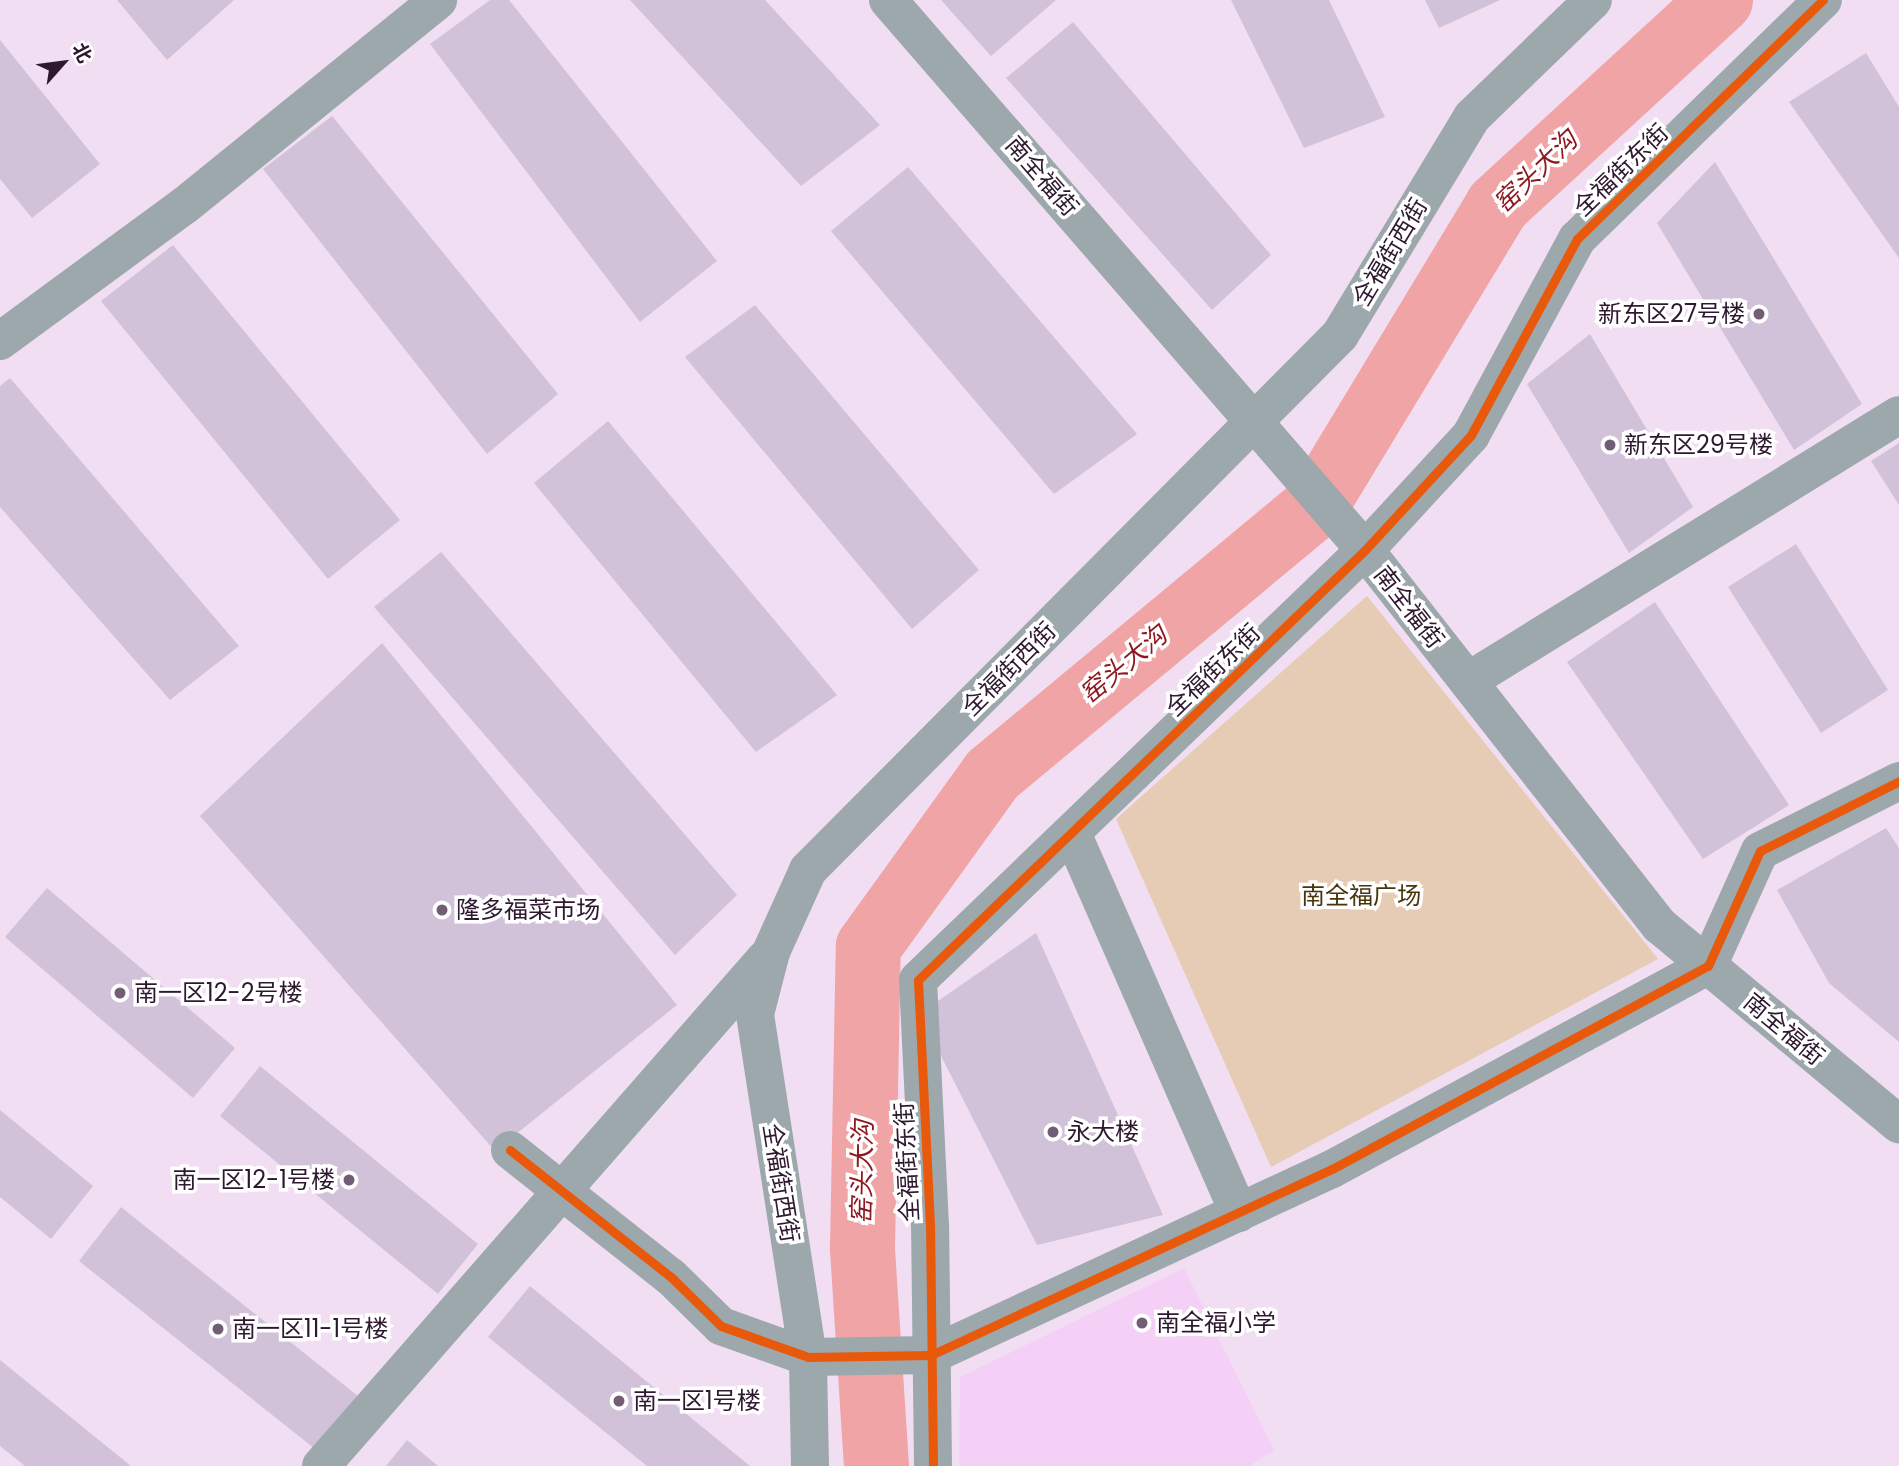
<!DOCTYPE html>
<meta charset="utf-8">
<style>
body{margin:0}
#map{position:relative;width:1899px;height:1466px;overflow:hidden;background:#f1def3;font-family:Poppins,"Noto Sans SC",sans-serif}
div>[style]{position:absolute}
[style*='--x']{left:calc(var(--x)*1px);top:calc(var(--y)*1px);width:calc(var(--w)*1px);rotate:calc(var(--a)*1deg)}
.built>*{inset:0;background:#f4d0f7}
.green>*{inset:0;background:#e6ccb4}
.river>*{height:65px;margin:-32.5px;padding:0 32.5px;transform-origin:32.5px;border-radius:32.5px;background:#f0a4a6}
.building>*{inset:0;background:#d1c2d9}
.minor>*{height:38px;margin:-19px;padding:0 19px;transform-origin:19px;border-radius:19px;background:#9ca8ac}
.cycleway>*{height:9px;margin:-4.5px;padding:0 4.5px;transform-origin:4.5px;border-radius:4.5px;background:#e8590c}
.dots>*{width:19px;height:19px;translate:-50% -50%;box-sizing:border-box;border:4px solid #fff;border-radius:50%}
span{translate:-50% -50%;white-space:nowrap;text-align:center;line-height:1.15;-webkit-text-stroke:7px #fff;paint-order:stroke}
.street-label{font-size:24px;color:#2d182f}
.poi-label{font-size:24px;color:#2d182f}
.right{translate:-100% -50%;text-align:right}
.left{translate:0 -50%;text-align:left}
.park-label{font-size:24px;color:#47350c}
.water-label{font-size:26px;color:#8e171f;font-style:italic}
.north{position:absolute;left:28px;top:28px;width:70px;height:70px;-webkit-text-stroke:5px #fff;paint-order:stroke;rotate:62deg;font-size:19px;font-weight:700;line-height:28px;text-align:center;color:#2d182f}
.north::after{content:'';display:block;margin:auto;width:24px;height:32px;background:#2d182f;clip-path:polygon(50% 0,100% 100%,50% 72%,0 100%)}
</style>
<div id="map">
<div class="built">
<i style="clip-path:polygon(1184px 1268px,1274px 1450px,1249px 1466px,959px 1466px,960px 1377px)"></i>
</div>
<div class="green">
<i style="clip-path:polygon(1367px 596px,1658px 959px,1271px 1167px,1116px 819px)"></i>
</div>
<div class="river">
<i style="--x:876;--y:1466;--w:219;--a:-93.7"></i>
<i style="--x:862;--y:1247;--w:301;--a:-88.9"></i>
<i style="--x:868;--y:946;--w:212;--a:-54.2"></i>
<i style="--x:992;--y:774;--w:420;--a:-39.7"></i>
<i style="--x:1315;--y:506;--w:352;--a:-58.8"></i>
<i style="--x:1497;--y:205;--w:303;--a:-42.6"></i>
</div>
<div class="building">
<i style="clip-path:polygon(117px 0,234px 0,167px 60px)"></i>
<i style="clip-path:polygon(490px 0,509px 0,717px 261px,640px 322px,430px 44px)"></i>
<i style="clip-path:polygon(630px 0,765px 0,880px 125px,801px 186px)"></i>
<i style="clip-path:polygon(941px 0,1056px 0,991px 56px)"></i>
<i style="clip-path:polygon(1231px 0,1329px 0,1385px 117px,1304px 148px)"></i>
<i style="clip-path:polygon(1425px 0,1500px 0,1439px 28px)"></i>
<i style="clip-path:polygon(1073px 22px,1271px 255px,1212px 310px,1006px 78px)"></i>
<i style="clip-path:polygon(0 40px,100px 164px,32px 218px,0 179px)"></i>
<i style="clip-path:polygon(1866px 53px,1899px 107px,1899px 258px,1789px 102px)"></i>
<i style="clip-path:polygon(332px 116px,558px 394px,487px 454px,263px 169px)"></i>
<i style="clip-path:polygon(1715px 162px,1862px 404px,1794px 450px,1657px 223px)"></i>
<i style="clip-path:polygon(908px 167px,1137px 434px,1054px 494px,831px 231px)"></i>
<i style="clip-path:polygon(173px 245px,400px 520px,328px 579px,101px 301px)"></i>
<i style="clip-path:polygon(755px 305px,979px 570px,912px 629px,685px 357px)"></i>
<i style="clip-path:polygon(1590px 334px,1693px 507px,1629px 553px,1527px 384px)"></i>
<i style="clip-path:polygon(10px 378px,239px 646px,170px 700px,0 507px,0 386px)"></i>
<i style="clip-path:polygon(608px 421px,837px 695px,756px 752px,534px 483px)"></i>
<i style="clip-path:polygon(1899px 443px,1899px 505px,1871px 461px)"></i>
<i style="clip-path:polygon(1796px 544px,1888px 690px,1821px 733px,1728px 587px)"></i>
<i style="clip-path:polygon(441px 552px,737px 895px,675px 955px,374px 607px)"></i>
<i style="clip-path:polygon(1655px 602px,1789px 805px,1703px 859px,1567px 662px)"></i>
<i style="clip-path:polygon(382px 643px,677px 1005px,495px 1151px,200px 816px)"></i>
<i style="clip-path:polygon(1886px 828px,1899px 848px,1899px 1042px,1829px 983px,1777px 890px)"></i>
<i style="clip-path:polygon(47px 888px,235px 1048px,193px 1098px,5px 937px)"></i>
<i style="clip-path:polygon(1036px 933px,1163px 1215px,1037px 1245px,938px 1050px,938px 1001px)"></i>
<i style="clip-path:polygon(260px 1066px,478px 1244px,438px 1294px,220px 1116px)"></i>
<i style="clip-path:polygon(0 1110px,93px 1186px,51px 1239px,0 1197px)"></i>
<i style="clip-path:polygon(121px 1207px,358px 1396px,315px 1449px,79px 1261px)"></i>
<i style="clip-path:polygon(530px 1286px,750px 1466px,647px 1466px,488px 1337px)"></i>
<i style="clip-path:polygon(0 1360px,131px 1466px,25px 1466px,0 1446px)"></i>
<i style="clip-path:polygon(407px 1440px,438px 1466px,386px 1466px)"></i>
</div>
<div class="minor">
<i style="--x:888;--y:0;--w:728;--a:49.07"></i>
<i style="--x:1365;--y:550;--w:477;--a:51.9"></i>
<i style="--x:1659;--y:925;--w:312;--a:39.7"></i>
<i style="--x:0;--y:341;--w:228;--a:-36.3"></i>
<i style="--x:184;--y:206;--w:327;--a:-39"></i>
<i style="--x:1468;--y:681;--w:506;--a:-31.68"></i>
<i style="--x:1072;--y:833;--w:415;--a:66.3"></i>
<i style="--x:510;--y:1150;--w:205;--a:38.3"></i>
<i style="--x:671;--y:1277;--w:70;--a:44.4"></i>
<i style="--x:721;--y:1326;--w:92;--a:19.6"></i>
<i style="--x:808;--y:1357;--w:123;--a:-0.9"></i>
<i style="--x:931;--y:1355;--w:442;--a:-24.9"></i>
<i style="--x:1332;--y:1169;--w:427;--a:-28.4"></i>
<i style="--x:1708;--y:966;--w:126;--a:-65.7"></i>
<i style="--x:1760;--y:851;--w:156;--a:-26.7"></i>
<i style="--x:321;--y:1466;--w:674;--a:-48.79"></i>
<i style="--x:810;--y:1466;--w:109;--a:-91.1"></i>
<i style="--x:808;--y:1357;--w:347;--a:-98.8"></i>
<i style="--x:755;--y:1014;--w:64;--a:-75.5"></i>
<i style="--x:771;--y:952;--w:90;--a:-65.7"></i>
<i style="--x:808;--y:870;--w:754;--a:-45.16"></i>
<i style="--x:1340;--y:335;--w:255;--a:-58.8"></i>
<i style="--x:1472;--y:117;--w:168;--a:-44"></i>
<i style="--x:933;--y:1466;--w:240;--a:-90.7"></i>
<i style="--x:930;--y:1226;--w:246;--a:-92.8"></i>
<i style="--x:918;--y:980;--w:620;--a:-43.89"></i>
<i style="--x:1365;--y:550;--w:156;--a:-47.3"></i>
<i style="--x:1471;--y:435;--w:223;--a:-61.6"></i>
<i style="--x:1577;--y:239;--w:343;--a:-44.2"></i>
</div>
<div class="cycleway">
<i style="--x:510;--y:1150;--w:205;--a:38.3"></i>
<i style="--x:671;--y:1277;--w:70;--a:44.4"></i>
<i style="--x:721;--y:1326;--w:92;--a:19.6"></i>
<i style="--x:808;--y:1357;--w:123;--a:-0.9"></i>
<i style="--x:931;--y:1355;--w:442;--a:-24.9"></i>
<i style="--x:1332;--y:1169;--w:427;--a:-28.4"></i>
<i style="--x:1708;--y:966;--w:126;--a:-65.7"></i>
<i style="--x:1760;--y:851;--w:156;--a:-26.7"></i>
<i style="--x:933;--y:1466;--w:240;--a:-90.7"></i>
<i style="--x:930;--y:1226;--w:246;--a:-92.8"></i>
<i style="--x:918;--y:980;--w:620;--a:-43.89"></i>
<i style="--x:1365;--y:550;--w:156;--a:-47.3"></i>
<i style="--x:1471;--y:435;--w:223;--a:-61.6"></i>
<i style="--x:1577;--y:239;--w:343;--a:-44.2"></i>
</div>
<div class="dots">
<i style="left:1759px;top:314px;background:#725d74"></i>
<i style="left:1610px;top:445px;background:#725d74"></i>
<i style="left:442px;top:910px;background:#725d74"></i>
<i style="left:120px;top:993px;background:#725d74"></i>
<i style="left:1053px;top:1132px;background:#725d74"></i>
<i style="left:349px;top:1180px;background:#725d74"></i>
<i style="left:1142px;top:1323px;background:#725d74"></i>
<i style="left:218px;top:1329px;background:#725d74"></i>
<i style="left:619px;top:1401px;background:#725d74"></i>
</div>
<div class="street-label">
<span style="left:1621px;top:170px;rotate:-44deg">全福街东街</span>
<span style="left:1042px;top:176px;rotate:49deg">南全福街</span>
<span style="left:1390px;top:252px;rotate:-59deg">全福街西街</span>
<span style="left:1409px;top:607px;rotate:52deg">南全福街</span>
<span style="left:1009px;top:669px;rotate:-45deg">全福街西街</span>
<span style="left:1213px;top:670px;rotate:-44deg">全福街东街</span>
<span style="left:1784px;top:1029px;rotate:40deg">南全福街</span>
<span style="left:907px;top:1162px;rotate:-93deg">全福街东街</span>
<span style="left:781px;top:1183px;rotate:81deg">全福街西街</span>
</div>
<div class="poi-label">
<span class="right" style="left:1745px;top:314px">新东区27号楼</span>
<span class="left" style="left:1624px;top:445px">新东区29号楼</span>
<span class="left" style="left:456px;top:910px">隆多福菜市场</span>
<span class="left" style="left:134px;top:993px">南一区12-2号楼</span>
<span class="left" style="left:1067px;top:1132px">永大楼</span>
<span class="right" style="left:335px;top:1180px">南一区12-1号楼</span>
<span class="left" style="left:1156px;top:1323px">南全福小学</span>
<span class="left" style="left:232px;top:1329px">南一区11-1号楼</span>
<span class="left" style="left:633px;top:1401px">南一区1号楼</span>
</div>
<div class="park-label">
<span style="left:1361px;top:896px">南全福广场</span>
</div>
<div class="water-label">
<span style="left:1536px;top:172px;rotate:-44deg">窑头大沟</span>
<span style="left:1124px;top:665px;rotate:-40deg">窑头大沟</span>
<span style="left:863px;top:1172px;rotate:-89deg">窑头大沟</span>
</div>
<div class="north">北</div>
</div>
